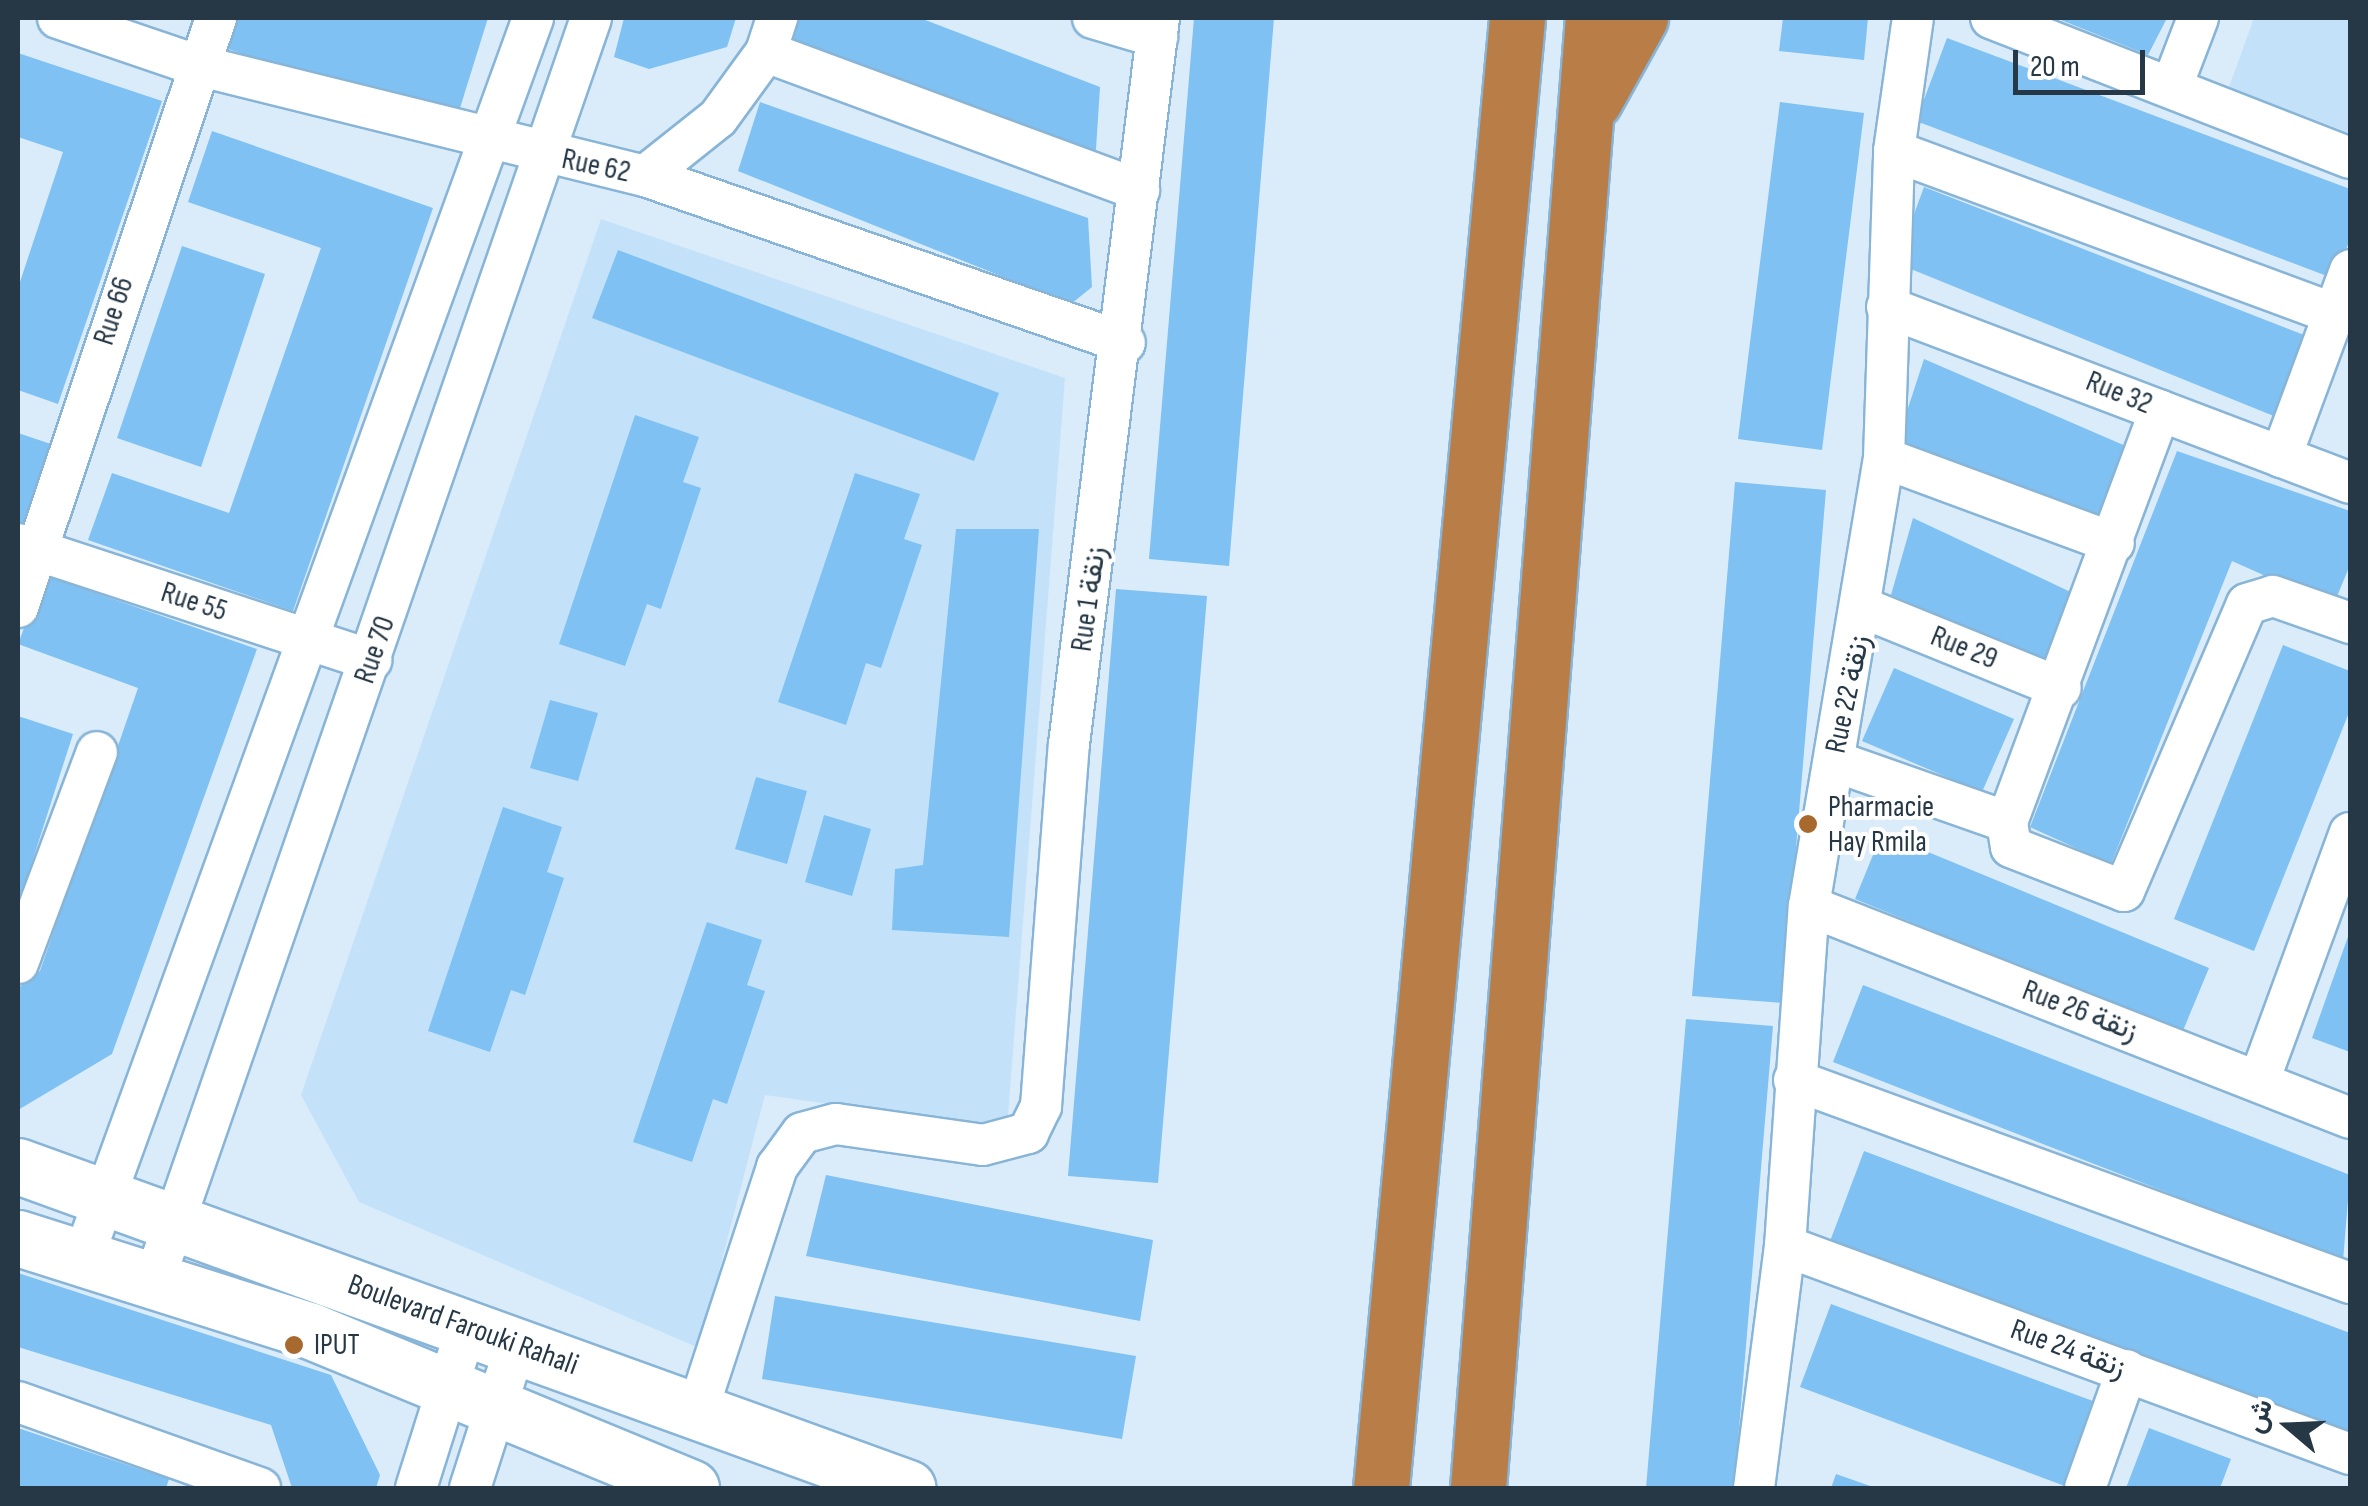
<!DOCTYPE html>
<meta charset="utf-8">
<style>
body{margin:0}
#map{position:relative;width:2368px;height:1506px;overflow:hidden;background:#daecfa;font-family:"Sofia Sans Condensed",Vazirmatn,sans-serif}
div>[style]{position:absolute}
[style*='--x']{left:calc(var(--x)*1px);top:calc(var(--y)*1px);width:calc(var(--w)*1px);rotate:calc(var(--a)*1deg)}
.built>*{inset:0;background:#c3e2fa}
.building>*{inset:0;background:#7ec1f2}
.roads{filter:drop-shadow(2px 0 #88b5d7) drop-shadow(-2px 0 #88b5d7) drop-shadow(0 2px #88b5d7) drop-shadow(0 -2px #88b5d7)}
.street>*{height:40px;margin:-20px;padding:0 20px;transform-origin:20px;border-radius:20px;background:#fff}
.secondary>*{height:55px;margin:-27.5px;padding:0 27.5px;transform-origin:27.5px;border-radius:27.5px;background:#fff}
.highway>*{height:55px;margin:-27.5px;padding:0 27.5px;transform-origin:27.5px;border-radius:27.5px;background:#b97d48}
.dots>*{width:28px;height:28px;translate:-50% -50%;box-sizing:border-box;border:5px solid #fff;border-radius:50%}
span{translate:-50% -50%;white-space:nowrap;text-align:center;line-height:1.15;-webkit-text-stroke:8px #fff;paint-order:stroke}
.street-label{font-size:30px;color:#263846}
.poi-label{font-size:30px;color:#263846}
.left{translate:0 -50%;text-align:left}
.frame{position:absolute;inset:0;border:20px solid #263846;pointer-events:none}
.north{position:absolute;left:2238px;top:1376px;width:100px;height:100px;-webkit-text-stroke:8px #fff;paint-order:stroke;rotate:289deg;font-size:28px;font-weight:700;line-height:40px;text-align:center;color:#263846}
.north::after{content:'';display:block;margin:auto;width:35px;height:45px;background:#263846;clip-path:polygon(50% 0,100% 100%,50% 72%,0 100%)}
.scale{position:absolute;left:2013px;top:50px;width:132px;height:45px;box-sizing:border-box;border:5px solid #263846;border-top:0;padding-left:12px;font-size:30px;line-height:35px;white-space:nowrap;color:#263846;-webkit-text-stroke:8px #fff;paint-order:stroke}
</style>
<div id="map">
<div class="built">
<i style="clip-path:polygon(2254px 18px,2350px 18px,2350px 133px,2229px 87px)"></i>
<i style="clip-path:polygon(601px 219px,1065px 378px,1007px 1129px,765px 1095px,699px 1348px,359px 1202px,301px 1095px)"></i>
</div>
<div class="building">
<i style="clip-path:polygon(234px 18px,488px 18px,455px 124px,222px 47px)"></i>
<i style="clip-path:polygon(624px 18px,736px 18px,727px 47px,649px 69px,614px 57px)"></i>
<i style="clip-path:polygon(795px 18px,920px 18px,1100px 87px,1095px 164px,786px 47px)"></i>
<i style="clip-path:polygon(1194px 18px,1274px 18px,1229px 566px,1149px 559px)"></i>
<i style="clip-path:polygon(1783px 18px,1868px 18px,1864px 60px,1779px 51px)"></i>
<i style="clip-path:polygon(2056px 18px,2167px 18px,2148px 55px)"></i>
<i style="clip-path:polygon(1947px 38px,2350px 189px,2350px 239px,2335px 279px,1916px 121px)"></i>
<i style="clip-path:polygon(18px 53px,162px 101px,58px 404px,18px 390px,18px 288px,63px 152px,18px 137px)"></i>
<i style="clip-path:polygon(760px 102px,1088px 218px,1092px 287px,1071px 304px,738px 171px)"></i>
<i style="clip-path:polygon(1780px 102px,1864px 113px,1822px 450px,1738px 439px)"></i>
<i style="clip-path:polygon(212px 131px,433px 208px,293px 611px,88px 540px,112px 473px,229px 513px,321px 248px,188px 202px)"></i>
<i style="clip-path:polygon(1924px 187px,2317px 340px,2286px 421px,1896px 263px)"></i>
<i style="clip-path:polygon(182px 246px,265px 274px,201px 467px,117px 438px)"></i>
<i style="clip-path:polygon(618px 250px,999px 393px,974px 461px,592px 318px)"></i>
<i style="clip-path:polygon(1924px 359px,2128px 447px,2099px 517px,1897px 442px)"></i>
<i style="clip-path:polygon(635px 415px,699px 437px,683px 482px,701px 488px,661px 609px,647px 604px,625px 666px,559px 644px)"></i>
<i style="clip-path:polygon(18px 433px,51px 444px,21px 529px,18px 528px)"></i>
<i style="clip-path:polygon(2177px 451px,2350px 511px,2350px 565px,2333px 606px,2232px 561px,2111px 864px,2030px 827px)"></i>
<i style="clip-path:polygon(855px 473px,920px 494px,904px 539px,922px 545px,881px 668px,866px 663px,846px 725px,778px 702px)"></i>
<i style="clip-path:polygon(1735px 482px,1826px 490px,1783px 1003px,1692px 996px)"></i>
<i style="clip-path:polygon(1913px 518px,2077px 595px,2048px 660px,1891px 595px)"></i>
<i style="clip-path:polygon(956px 529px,1039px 529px,1009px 937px,892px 930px,895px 869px,923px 865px)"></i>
<i style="clip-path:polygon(44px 575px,257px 649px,112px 1054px,18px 1110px,18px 988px,40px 971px,138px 688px,18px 644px)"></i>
<i style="clip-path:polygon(1116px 589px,1207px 596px,1158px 1183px,1068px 1176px)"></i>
<i style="clip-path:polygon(2283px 645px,2350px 671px,2350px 710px,2254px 951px,2174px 919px)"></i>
<i style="clip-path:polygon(1894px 668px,2014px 719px,1982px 792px,1862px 741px)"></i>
<i style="clip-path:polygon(550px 700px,598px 713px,578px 781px,530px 768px)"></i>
<i style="clip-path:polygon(18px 716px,73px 734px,18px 906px)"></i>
<i style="clip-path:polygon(756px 777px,807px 791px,787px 864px,735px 849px)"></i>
<i style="clip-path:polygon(503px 807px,562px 827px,547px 872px,564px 878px,525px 995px,511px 990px,490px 1052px,428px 1031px)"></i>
<i style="clip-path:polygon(824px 815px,871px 829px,852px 896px,805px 882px)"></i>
<i style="clip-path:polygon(1882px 833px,2209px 968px,2182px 1033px,1855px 899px)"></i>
<i style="clip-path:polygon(707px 922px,762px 940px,747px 985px,765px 991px,727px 1104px,713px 1099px,692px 1162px,633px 1142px)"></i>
<i style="clip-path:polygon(2350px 931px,2350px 1052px,2312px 1038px)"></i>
<i style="clip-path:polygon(1863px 985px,2350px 1175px,2343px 1261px,1833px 1062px)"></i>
<i style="clip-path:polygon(1686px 1019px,1773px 1026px,1734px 1488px,1646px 1488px)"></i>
<i style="clip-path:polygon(1864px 1151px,2350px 1333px,2350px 1449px,1826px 1252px)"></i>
<i style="clip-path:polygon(826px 1175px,1153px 1240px,1140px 1321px,806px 1256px)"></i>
<i style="clip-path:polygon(18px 1273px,331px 1375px,380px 1475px,376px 1488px,292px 1488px,271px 1425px,18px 1347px)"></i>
<i style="clip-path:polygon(775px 1296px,1136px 1356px,1122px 1439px,762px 1379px)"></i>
<i style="clip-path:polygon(1831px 1304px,2101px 1404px,2070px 1488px,1800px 1387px)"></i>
<i style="clip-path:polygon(18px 1428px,169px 1479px,166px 1488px,18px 1488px)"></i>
<i style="clip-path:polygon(2149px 1428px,2231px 1459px,2220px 1488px,2126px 1488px)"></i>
<i style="clip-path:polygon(1836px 1474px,1876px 1488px,1831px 1488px)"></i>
</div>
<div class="roads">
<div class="street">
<i style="--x:58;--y:18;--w:146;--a:18.8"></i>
<i style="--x:196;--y:65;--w:463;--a:13.9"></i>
<i style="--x:645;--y:176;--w:508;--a:19.18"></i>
<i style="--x:1093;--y:18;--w:67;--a:16.5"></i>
<i style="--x:1991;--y:18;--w:385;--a:21.3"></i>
<i style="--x:766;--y:52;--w:398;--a:20.3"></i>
<i style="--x:2172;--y:86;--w:73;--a:-69.1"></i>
<i style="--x:1894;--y:151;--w:469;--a:20.3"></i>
<i style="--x:645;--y:176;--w:93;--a:-38.5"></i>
<i style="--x:718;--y:118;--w:82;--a:-54"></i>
<i style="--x:766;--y:52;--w:36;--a:-72"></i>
<i style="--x:1887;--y:307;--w:495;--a:20.8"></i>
<i style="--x:2281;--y:457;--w:199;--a:-69.7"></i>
<i style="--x:1884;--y:458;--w:245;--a:20.3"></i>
<i style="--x:18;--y:544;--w:372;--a:18.2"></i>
<i style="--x:18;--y:607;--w:621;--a:-71.42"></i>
<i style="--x:1866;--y:609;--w:210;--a:22.1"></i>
<i style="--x:1834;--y:761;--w:183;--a:19.4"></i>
<i style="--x:2007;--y:822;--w:439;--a:-69.6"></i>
<i style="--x:2007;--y:822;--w:25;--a:81"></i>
<i style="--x:2011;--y:847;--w:121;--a:21.3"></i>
<i style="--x:2124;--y:891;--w:312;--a:-66.8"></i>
<i style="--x:2247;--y:604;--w:27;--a:-17"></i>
<i style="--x:2273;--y:596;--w:82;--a:19.3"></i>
<i style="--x:1809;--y:906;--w:581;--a:21.4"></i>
<i style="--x:18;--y:963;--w:225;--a:-69.5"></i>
<i style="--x:1794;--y:1080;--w:592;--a:20.06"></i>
<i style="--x:2259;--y:1081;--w:264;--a:-69.9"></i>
<i style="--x:1785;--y:1246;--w:602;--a:20.21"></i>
<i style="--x:83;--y:1258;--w:1319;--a:-70.05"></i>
<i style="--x:154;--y:1281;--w:1336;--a:-70.91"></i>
<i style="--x:18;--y:1402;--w:257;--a:19.6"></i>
<i style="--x:698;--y:1409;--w:255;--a:-71.9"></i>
<i style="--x:777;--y:1167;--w:42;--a:-53.7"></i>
<i style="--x:802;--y:1133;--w:35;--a:-15"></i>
<i style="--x:836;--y:1124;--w:148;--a:8.1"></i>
<i style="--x:983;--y:1145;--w:47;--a:-14.9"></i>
<i style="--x:1028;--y:1133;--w:30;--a:-64"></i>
<i style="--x:1041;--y:1106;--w:363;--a:-85.6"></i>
<i style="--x:1069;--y:744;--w:732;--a:-82.93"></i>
<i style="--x:416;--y:1488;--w:170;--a:-72.5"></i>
<i style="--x:470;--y:1488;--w:150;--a:-72.2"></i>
<i style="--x:1754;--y:1488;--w:244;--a:-82.7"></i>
<i style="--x:1785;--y:1246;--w:341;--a:-86"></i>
<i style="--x:1809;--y:906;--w:454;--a:-80.5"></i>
<i style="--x:1884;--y:458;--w:307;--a:-88.1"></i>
<i style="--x:1894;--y:151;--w:134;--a:-81.9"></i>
<i style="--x:2085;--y:1488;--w:125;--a:-70.4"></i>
</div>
<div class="secondary">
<i style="--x:18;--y:1166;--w:946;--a:19.89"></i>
<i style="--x:18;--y:1238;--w:307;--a:17.6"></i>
<i style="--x:311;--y:1331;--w:411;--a:22.4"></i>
</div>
<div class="highway">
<i style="--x:1594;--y:101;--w:95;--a:-61"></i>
<i style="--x:1381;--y:1488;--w:1476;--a:-84.71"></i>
<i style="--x:1478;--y:1488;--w:1474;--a:-85.53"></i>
</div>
</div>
<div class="dots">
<i style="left:1808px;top:824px;background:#a7692e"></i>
<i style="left:294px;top:1345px;background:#a7692e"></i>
</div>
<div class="street-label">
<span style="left:596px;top:166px;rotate:12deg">Rue 62</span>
<span style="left:114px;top:311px;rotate:-72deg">Rue 66</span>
<span style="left:2119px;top:393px;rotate:22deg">Rue 32</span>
<span style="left:1089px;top:599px;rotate:-82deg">Rue 1 زنقة</span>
<span style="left:194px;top:602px;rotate:18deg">Rue 55</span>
<span style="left:1964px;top:648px;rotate:22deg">Rue 29</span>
<span style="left:375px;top:650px;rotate:-71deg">Rue 70</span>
<span style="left:1848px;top:694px;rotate:-78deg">Rue 22 زنقة</span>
<span style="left:2080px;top:1011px;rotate:21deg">Rue 26 زنقة</span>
<span style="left:463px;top:1325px;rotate:20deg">Boulevard Farouki Rahali</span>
<span style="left:2068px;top:1349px;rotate:20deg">Rue 24 زنقة</span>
</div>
<div class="poi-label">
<span class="left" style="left:1828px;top:824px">Pharmacie<br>Hay Rmila</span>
<span class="left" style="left:314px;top:1345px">IPUT</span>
</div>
<div class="frame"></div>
<div class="north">ش</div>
<div class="scale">20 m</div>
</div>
